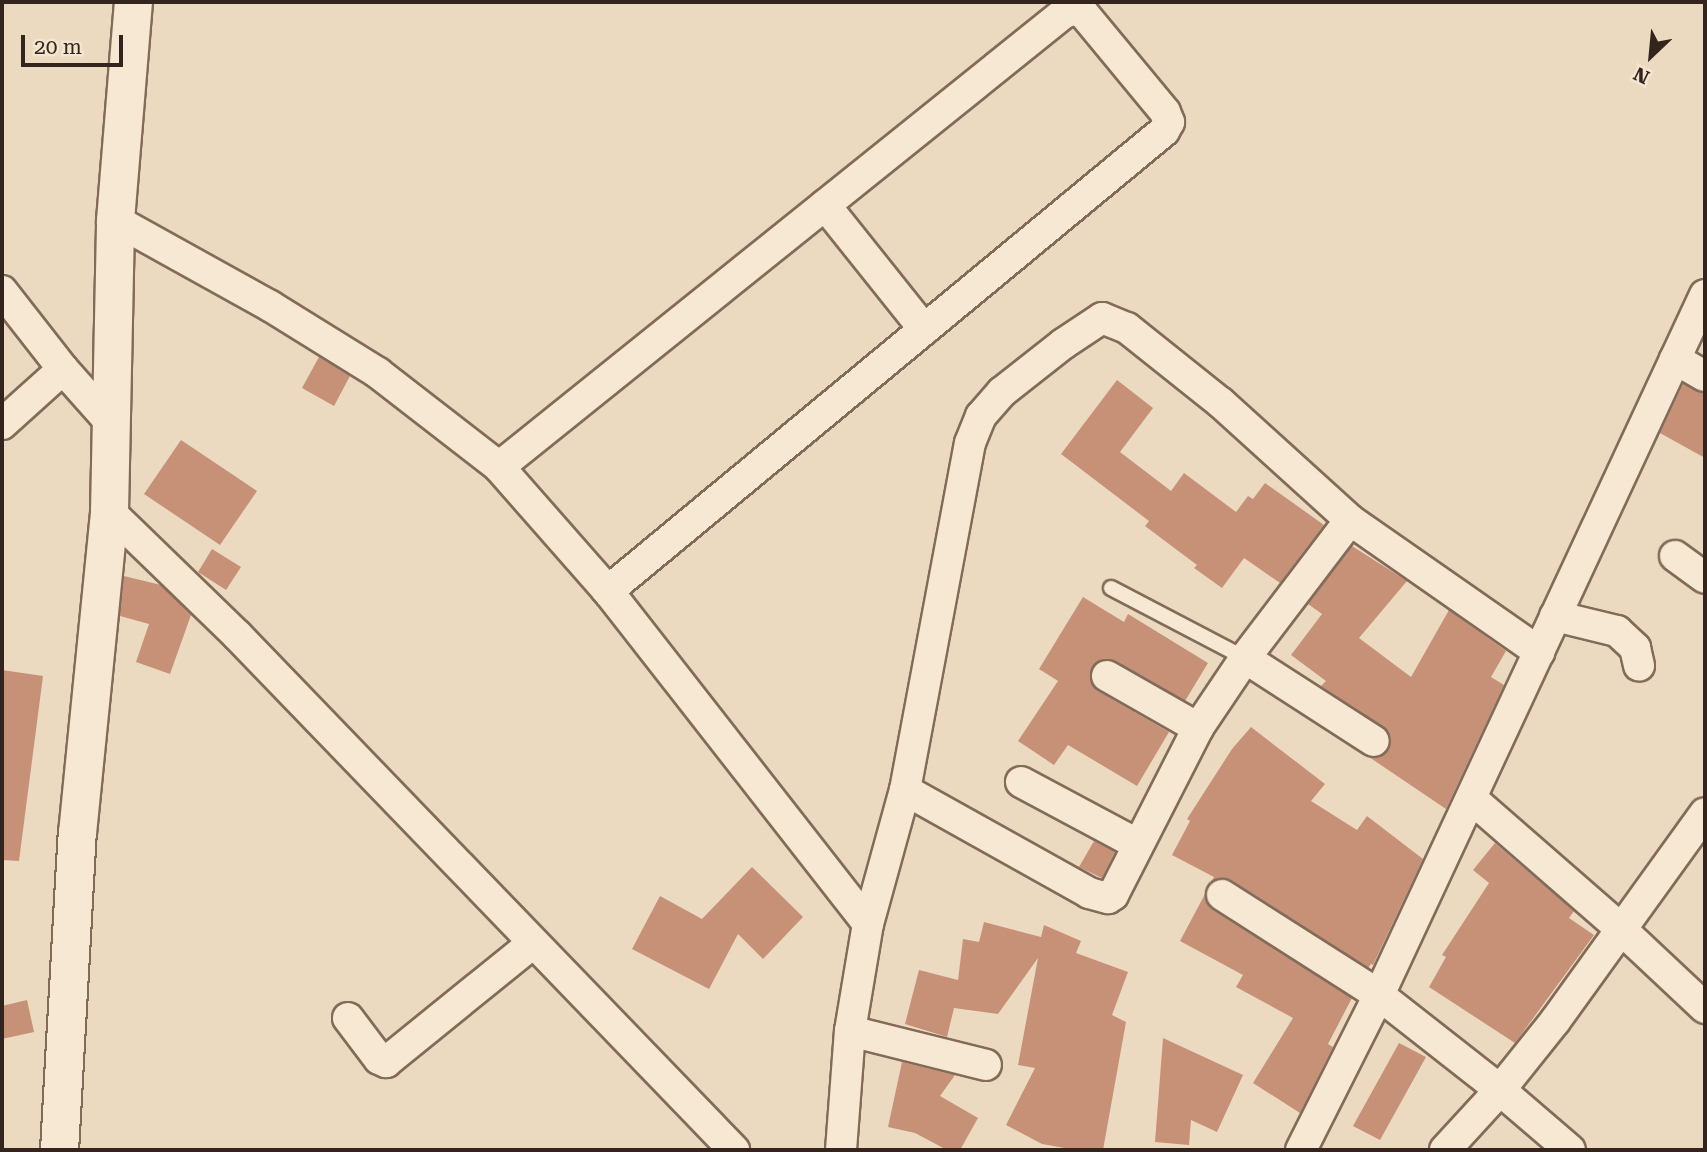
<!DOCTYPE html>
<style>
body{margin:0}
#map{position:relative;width:1707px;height:1152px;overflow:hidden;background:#ebdac0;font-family:"Roboto Serif",serif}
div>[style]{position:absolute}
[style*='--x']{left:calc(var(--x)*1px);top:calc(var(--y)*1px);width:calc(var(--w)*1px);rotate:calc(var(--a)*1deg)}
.building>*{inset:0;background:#c79178}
.roads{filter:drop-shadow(2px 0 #836b59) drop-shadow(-2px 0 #836b59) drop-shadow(0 2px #836b59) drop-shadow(0 -2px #836b59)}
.service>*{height:14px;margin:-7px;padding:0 7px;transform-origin:7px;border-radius:7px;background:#f6e8d2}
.minor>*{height:30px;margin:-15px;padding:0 15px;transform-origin:15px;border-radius:15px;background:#f6e8d2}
.tertiary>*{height:37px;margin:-18.5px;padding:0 18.5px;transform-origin:18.5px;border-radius:18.5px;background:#f6e8d2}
span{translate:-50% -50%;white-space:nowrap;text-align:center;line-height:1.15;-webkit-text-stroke:5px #f3e5cf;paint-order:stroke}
.frame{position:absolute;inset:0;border:4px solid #33251d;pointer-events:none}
.north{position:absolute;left:1616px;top:21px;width:70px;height:70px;-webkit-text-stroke:5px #f3e5cf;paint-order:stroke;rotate:206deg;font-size:19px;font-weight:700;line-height:28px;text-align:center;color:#33251d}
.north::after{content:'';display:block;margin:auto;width:24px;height:32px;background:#33251d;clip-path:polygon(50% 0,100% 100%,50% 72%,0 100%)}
.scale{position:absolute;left:21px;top:35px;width:102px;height:32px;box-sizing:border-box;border:4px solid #33251d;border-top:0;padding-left:9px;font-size:21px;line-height:24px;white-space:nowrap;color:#33251d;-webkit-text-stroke:5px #f3e5cf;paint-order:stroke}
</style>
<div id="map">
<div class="building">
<i style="clip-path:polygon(319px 357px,350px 376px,334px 406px,302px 388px)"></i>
<i style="clip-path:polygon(1117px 380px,1153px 408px,1120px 452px,1171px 491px,1184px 473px,1236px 512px,1248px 496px,1253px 499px,1265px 483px,1324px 525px,1280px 583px,1244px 558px,1222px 588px,1194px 568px,1197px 565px,1145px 526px,1149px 521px,1061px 454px)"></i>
<i style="clip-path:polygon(1683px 384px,1705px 393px,1705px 458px,1660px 433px)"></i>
<i style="clip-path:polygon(181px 440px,257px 491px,220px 545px,144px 494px)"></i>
<i style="clip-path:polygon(1352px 546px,1407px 581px,1359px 638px,1411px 677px,1449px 610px,1506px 651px,1491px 677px,1504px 685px,1446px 809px,1369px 757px,1381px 757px,1388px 751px,1391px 741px,1389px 732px,1321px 686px,1326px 681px,1291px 655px,1322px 614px,1308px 604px)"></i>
<i style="clip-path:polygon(212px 549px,241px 567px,226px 590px,198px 572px)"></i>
<i style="clip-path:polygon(124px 576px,161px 585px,191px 615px,170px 674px,136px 662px,149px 624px,120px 616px)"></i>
<i style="clip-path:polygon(1083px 597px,1124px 622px,1128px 614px,1208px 663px,1185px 701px,1115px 661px,1106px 659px,1092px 667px,1090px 677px,1098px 691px,1169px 732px,1137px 786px,1068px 745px,1054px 765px,1018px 741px,1058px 681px,1039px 669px)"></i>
<i style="clip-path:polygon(2px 670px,43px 676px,19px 861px,2px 860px)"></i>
<i style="clip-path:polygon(1251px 727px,1325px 784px,1311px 801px,1357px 830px,1367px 816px,1423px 859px,1373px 965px,1371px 964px,1368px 968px,1231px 880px,1222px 878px,1211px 882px,1214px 877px,1172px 855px,1190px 821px,1187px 819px,1232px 749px)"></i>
<i style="clip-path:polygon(1094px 841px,1115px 852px,1102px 878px,1079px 867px)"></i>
<i style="clip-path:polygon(1495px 843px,1574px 911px,1569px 918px,1594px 935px,1515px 1043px,1429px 987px,1446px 957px,1442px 955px,1489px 883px,1473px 870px)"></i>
<i style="clip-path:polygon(752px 867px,803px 917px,763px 959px,738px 934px,709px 989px,632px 949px,660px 896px,702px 919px)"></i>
<i style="clip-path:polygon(1205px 894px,1213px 910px,1352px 998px,1328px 1044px,1333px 1047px,1300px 1113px,1253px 1083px,1293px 1018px,1236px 987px,1243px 975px,1180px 941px)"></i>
<i style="clip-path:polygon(984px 922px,1041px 937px,1044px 925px,1081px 941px,1076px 953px,1128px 972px,1112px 1015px,1126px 1022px,1103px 1150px,1076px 1150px,1042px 1144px,1006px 1125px,1035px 1068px,1018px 1065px,1038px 958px,998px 1014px,954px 1008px,947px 1037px,905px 1024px,919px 970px,958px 980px,963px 939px,979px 942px)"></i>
<i style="clip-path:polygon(27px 1000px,34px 1032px,2px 1039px,2px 1006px)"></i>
<i style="clip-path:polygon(1163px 1038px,1243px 1075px,1217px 1132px,1191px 1120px,1189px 1145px,1155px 1142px)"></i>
<i style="clip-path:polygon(1399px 1043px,1426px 1057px,1380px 1140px,1353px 1126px)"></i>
<i style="clip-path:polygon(902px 1062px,955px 1075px,940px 1096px,978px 1118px,960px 1150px,947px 1150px,915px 1133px,888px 1127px)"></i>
</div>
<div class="roads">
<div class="service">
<i style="--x:1111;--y:588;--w:151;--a:27.6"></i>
</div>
<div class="minor">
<i style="--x:825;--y:205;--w:159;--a:51.4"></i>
<i style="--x:115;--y:220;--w:177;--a:29"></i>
<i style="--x:270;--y:306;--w:127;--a:31.8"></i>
<i style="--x:378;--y:373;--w:153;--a:37.8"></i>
<i style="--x:499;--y:467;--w:165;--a:48.7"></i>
<i style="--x:608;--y:591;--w:422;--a:52"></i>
<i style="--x:2;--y:291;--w:99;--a:52"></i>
<i style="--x:63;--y:369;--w:72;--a:48.4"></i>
<i style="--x:1675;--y:359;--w:34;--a:30"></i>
<i style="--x:2;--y:424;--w:82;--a:-42"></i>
<i style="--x:499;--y:467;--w:725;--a:-38.78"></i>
<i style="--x:1064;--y:13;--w:11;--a:-22"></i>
<i style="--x:1074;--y:9;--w:11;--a:27"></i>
<i style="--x:1084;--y:14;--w:127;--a:50.4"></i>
<i style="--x:1165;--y:112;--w:11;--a:68"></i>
<i style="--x:1169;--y:122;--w:10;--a:119"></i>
<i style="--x:1164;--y:131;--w:722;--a:140.4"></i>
<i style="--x:109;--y:511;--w:178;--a:44.1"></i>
<i style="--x:237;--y:635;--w:716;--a:46.02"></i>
<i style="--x:1675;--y:556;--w:37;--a:36"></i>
<i style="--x:1555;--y:616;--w:64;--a:13.6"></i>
<i style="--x:1617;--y:631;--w:25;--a:43"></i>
<i style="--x:1635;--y:648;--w:18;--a:77"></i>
<i style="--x:1245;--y:658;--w:153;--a:32.8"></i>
<i style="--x:1107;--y:676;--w:105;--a:29.7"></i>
<i style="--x:1021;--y:782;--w:132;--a:28.1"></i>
<i style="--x:905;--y:790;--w:211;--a:29.2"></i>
<i style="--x:1089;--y:893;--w:20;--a:15"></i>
<i style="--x:1108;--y:898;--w:6;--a:-31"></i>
<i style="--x:1113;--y:895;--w:187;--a:-63"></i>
<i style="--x:1198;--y:728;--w:84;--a:-56.1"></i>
<i style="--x:1245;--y:658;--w:173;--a:-52.7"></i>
<i style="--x:1472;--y:799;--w:199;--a:41.1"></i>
<i style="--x:1622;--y:930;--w:114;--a:43.2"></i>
<i style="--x:1222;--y:895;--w:186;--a:32.5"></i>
<i style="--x:1379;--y:995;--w:154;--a:38.1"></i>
<i style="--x:1500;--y:1090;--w:92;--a:40.6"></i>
<i style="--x:348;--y:1018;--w:51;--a:52.9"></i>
<i style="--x:379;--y:1059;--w:8;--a:23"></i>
<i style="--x:386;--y:1062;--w:189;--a:-39"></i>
<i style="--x:850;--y:1031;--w:140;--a:14"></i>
<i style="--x:841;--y:1150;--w:119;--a:-85.7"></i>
<i style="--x:850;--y:1031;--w:109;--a:-80.5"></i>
<i style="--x:868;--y:924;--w:139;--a:-74.6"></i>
<i style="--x:905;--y:790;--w:353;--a:-79.4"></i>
<i style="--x:970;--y:443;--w:29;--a:-68"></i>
<i style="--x:981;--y:416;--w:32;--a:-49"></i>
<i style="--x:1002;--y:392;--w:78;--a:-38.2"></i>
<i style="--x:1063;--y:344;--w:47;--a:-33.7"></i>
<i style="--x:1102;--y:318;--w:27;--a:22"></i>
<i style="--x:1127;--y:328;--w:120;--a:38.6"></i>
<i style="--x:1221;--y:403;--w:174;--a:42.2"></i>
<i style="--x:1350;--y:520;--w:231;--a:34.9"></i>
<i style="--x:1301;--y:1150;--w:174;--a:-63.3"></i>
<i style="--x:1379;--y:995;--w:772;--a:-65.03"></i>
<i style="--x:1445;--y:1150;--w:81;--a:-47.5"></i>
<i style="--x:1500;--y:1090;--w:88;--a:-51.4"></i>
<i style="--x:1555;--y:1021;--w:256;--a:-54.2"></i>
</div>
<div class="tertiary">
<i style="--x:59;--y:1150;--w:318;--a:-86.8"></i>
<i style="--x:77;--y:833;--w:324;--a:-84.3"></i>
<i style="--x:109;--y:511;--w:291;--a:-88.8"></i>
<i style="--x:115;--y:220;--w:219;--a:-85.3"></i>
</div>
</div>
<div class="frame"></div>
<div class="north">N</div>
<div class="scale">20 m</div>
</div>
